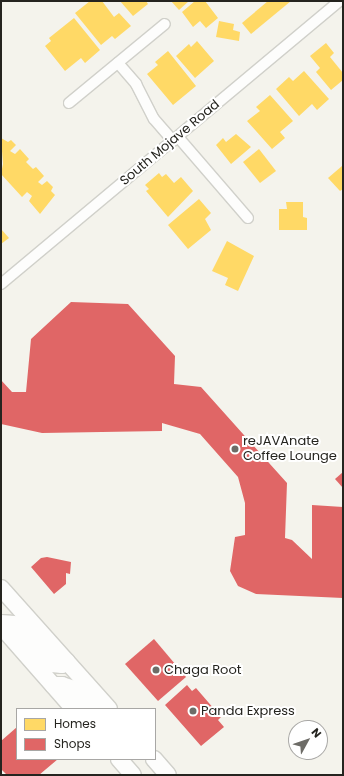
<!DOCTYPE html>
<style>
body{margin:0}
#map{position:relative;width:344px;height:776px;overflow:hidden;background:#f4f3ec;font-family:Poppins,sans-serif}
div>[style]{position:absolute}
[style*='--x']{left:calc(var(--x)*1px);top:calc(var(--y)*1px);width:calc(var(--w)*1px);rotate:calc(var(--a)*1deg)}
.homes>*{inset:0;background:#ffd966}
.shops>*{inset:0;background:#e06666}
.roads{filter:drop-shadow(1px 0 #d0d0ca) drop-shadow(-1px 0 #d0d0ca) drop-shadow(0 1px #d0d0ca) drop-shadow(0 -1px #d0d0ca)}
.street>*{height:10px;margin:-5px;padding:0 5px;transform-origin:5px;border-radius:5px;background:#fdfdfc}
.primary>*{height:16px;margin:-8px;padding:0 8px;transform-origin:8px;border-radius:8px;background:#fdfdfc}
.dots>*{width:11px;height:11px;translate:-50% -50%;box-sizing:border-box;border:2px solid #fff;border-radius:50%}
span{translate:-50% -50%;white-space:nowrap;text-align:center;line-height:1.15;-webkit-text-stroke:4px #fff;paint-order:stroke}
.street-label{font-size:13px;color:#25241f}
.poi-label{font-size:13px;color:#25241f}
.left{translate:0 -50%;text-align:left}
.frame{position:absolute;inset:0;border:2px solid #25241f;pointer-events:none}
.legend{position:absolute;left:16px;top:708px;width:140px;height:52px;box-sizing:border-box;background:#fff;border:1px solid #a8a7a5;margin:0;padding:5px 7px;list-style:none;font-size:12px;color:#25241f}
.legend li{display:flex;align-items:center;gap:8px;height:20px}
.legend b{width:20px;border:1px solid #a8a7a5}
.north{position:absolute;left:288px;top:720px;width:40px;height:40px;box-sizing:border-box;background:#fff;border:1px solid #a8a7a5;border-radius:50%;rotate:50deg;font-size:11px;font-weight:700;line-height:16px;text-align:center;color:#25241f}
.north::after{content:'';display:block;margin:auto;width:14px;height:18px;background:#6d6c67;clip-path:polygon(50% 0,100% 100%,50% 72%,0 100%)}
</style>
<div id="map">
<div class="homes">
<i style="clip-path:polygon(90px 1px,102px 1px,114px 17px,119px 13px,131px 26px,115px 39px,112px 36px,101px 45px,75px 13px)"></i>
<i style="clip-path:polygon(120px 1px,146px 1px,148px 4px,133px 16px)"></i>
<i style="clip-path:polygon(171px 1px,189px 1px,179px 10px)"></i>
<i style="clip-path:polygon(195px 1px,205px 1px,218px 18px,206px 28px,200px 21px,193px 27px,182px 12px)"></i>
<i style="clip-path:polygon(268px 1px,291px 1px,251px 34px,242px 23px)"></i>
<i style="clip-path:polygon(74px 18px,100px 50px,85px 63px,81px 58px,65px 71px,45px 46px,51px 41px,49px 38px)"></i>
<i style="clip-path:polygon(219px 21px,234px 24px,233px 30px,240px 32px,239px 41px,216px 37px)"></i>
<i style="clip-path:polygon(197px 41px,214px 61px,195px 78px,176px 56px,189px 44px,191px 47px)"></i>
<i style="clip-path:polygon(326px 43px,334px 53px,330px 57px,343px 73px,343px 80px,331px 90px,316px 72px,320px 68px,310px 56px)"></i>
<i style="clip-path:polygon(168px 51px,196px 86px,173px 105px,147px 74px,158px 65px,155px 62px)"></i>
<i style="clip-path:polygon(304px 71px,329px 99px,317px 110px,312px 104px,299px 116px,276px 89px,289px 77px,293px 81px)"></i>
<i style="clip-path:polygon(270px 95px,293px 121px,280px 132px,285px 138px,272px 149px,247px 121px,260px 111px,256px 107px)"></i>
<i style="clip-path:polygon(236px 134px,251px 147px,231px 164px,216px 145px,223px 138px,226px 142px)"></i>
<i style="clip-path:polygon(1px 138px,8px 142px,11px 140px,16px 145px,10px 151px,15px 154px,20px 149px,29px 159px,26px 162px,33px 169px,36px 167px,44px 176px,38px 182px,42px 185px,47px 181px,53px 187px,51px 191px,55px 195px,40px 214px,29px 201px,32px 196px,27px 192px,22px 197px,1px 174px,3px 164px)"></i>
<i style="clip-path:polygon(259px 149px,276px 171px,260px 183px,243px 162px)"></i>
<i style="clip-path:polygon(342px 166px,343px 189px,340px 191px,328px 178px)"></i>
<i style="clip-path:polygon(159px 173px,162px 177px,166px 174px,174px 183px,181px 177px,193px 191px,168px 217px,146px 191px,149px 189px,145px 185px)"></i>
<i style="clip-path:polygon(199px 199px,211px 213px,205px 219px,211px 230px,188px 249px,168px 225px)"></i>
<i style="clip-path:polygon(286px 202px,303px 202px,303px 217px,307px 218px,307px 230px,279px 230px,279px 209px,287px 209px)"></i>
<i style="clip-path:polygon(1px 229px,9px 238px,1px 244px)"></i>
<i style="clip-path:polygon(227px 241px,254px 256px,238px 291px,225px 285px,228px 278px,212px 271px)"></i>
</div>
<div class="shops">
<i style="clip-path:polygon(71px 302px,128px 304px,175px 356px,174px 384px,201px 387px,287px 483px,285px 538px,292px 540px,312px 559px,312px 505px,343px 507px,343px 598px,256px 594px,238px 586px,230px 571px,235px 537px,245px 535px,245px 503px,238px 477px,200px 434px,162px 423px,162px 431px,42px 433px,1px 424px,1px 380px,12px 392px,26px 392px,31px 339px)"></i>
<i style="clip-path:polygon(343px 472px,343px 488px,335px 479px)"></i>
<i style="clip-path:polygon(47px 557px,71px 562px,70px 574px,66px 573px,66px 584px,54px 594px,31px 567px,41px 558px)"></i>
<i style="clip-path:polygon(154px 639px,186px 677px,158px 701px,125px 664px)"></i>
<i style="clip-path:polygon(187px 685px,192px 691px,196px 688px,221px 717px,218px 720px,224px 727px,201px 746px,165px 705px)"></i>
<i style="clip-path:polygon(17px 727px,17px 759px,58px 759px,39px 775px,7px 775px,1px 769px,1px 741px)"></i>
</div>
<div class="roads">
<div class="street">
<i style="--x:118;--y:63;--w:28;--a:49"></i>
<i style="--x:136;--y:84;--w:39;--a:63"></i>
<i style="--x:154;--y:119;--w:29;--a:49"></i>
<i style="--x:69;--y:103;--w:124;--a:-39.5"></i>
<i style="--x:178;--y:137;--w:107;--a:49.2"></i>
<i style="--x:1;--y:284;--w:441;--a:-39.9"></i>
</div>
<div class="primary">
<i style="--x:1;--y:588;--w:162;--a:48.2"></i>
<i style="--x:1;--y:623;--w:13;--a:4"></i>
<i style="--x:14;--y:624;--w:55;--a:46.5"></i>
<i style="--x:52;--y:664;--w:10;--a:6"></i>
<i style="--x:62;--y:665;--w:6;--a:-39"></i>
<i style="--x:1;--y:626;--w:111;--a:48.7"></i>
<i style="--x:53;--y:685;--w:9;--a:0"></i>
<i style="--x:62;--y:685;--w:13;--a:18"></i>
<i style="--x:74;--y:689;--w:27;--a:48"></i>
<i style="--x:119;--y:759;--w:21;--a:49"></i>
<i style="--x:154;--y:759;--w:21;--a:49"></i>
</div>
</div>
<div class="dots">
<i style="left:235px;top:449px;background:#6d6c67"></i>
<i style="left:156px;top:670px;background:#6d6c67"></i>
<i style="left:193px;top:711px;background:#6d6c67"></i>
</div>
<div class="street-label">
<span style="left:170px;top:143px;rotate:-40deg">South Mojave Road</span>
</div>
<div class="poi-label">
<span class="left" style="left:243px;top:449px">reJAVAnate<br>Coffee Lounge</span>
<span class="left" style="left:164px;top:670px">Chaga Root</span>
<span class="left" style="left:201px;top:711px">Panda Express</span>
</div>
<div class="frame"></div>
<ul class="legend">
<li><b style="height:11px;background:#ffd966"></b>Homes</li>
<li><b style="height:11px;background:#e06666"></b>Shops</li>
</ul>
<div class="north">N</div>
</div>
